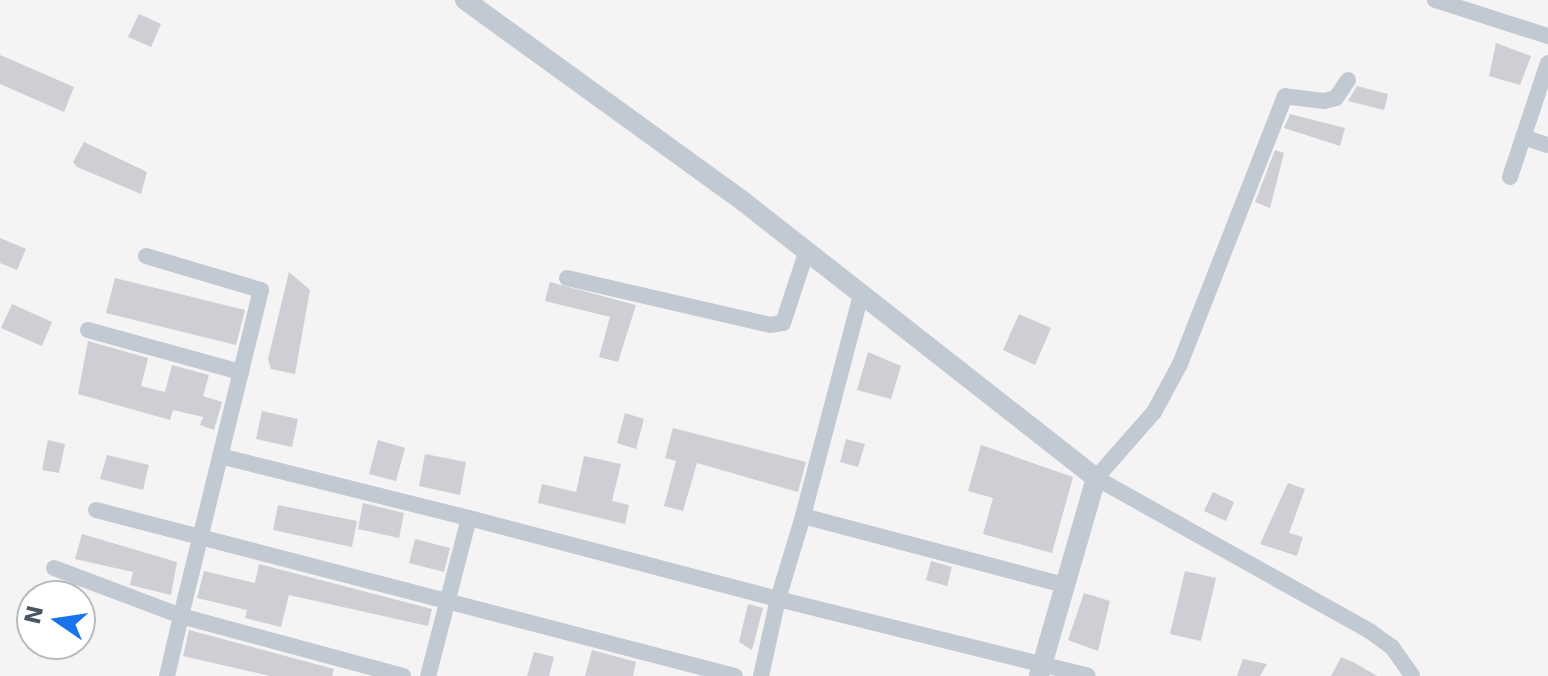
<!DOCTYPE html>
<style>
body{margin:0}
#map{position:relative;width:1548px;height:676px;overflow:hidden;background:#f5f3f3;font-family:"DejaVu Sans",sans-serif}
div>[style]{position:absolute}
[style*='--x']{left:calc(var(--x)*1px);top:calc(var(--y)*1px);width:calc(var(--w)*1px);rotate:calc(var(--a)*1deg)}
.building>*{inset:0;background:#cdcfd5}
.minor>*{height:16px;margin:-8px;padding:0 8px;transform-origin:8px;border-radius:8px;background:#c1cad2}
.tertiary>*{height:20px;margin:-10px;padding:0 10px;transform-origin:10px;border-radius:10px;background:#c1cad2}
span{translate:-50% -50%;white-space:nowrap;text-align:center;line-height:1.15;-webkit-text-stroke:8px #fff;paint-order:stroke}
.north{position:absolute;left:16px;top:580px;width:80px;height:80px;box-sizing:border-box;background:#fff;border:2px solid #b7bbc0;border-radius:50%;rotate:283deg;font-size:22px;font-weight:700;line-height:32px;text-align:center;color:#4a5661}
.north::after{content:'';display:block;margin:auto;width:28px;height:36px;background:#1a73e8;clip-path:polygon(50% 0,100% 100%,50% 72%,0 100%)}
</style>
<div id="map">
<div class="building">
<i style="clip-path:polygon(139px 14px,161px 24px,151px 47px,128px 37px)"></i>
<i style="clip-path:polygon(1496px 43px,1531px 56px,1520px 85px,1489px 76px)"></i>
<i style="clip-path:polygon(0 55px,74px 87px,64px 112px,0 84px)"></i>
<i style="clip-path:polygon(1357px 86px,1388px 94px,1384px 110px,1348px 101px)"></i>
<i style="clip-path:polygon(1290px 114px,1345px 128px,1340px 146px,1284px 128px)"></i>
<i style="clip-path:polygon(84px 142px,147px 172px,141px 194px,77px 167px,73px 162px)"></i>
<i style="clip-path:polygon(1275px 150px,1284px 153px,1270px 208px,1255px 202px)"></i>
<i style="clip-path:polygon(0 238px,26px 249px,17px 270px,0 263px)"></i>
<i style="clip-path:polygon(289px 272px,310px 290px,295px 374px,271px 369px,268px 359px)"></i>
<i style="clip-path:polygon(115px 278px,245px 310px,236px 345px,106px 313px)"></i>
<i style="clip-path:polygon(550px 282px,636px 305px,618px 362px,599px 357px,610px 317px,545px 301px)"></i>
<i style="clip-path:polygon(12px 304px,52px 322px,42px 346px,1px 328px)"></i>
<i style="clip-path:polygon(1019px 314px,1051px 328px,1035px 365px,1003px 350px)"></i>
<i style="clip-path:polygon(88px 341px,148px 358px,141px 386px,165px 392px,172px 365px,209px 375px,203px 396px,222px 402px,214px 430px,200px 425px,203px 417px,173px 410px,170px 420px,78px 394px)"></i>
<i style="clip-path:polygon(868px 352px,901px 366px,891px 399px,857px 390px)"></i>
<i style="clip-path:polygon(262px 411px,298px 419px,292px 447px,256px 439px)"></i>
<i style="clip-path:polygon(625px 413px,644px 419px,636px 449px,617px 443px)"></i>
<i style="clip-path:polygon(673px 428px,806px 462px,798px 492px,697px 463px,683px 511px,664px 506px,676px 461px,665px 458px)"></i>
<i style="clip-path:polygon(846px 439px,865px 444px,858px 467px,840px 462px)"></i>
<i style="clip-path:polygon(48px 440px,65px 444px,59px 473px,42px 470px)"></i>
<i style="clip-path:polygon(378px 440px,405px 448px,396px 481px,369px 474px)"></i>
<i style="clip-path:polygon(981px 445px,1073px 477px,1052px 553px,983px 534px,993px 498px,968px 491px)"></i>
<i style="clip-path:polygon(425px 454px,466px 462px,460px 495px,419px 486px)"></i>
<i style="clip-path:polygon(107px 455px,149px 465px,143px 490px,100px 479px)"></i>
<i style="clip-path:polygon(584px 456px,621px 464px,612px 501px,629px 505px,625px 524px,538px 503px,542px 484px,576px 492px)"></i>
<i style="clip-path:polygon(1288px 483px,1305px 489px,1289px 533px,1303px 537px,1297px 556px,1260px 544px)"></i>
<i style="clip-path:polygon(1213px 492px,1234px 502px,1226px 521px,1204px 511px)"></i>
<i style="clip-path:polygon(363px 503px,404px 513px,399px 538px,358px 529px)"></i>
<i style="clip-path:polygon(278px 505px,357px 521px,352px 547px,273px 530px)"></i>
<i style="clip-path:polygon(82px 534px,177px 562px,171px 595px,130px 585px,133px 572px,75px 559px)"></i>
<i style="clip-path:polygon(415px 539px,450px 548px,444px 572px,409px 563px)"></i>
<i style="clip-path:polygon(931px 561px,952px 567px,947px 586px,926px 580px)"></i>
<i style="clip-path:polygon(259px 564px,432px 609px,428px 626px,289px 595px,281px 627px,245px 618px,247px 610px,197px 598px,204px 571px,255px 583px)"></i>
<i style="clip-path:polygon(1185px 571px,1216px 578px,1201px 641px,1170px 634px)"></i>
<i style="clip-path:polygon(1084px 593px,1110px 601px,1098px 651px,1068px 640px)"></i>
<i style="clip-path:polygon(748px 604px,763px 608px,752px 650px,739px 642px)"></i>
<i style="clip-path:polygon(189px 630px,334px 669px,332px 676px,270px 676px,183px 656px)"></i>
<i style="clip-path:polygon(592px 650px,636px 662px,633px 676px,585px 676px)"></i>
<i style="clip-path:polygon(534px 652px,554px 657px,549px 676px,527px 676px)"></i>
<i style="clip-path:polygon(1341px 657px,1355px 663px,1377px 676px,1331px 676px)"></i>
<i style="clip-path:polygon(1243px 659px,1267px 664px,1260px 676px,1237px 676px)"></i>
</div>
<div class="minor">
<i style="--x:1435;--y:0;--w:119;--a:17.7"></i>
<i style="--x:1348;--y:80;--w:22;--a:124"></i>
<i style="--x:1336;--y:98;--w:12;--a:166"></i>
<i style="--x:1324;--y:101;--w:39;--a:-173"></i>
<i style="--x:1285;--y:96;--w:288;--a:111.4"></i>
<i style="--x:1180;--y:364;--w:55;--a:118.4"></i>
<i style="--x:1154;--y:412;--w:88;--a:131.3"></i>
<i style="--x:1096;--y:478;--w:315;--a:29.2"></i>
<i style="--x:1371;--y:632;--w:26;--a:36"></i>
<i style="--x:1392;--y:647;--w:35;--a:55"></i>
<i style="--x:1523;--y:137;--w:26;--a:18"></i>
<i style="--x:1510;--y:177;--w:120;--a:-71.6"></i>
<i style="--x:146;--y:256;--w:120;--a:16.5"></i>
<i style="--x:261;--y:290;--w:336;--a:103.8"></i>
<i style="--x:181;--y:616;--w:230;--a:15.1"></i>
<i style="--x:567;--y:278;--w:208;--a:13"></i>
<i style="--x:770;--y:325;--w:13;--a:-9"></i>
<i style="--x:783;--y:323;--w:74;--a:-71.8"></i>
<i style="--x:88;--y:330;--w:159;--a:15.4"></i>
<i style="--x:220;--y:456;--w:257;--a:14"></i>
<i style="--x:469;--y:518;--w:163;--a:104.5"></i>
<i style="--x:96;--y:510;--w:660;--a:14.56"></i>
<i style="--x:803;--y:516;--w:225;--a:-75.3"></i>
<i style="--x:469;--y:518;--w:319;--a:14.7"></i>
<i style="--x:778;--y:599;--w:87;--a:-73.2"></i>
<i style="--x:803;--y:516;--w:270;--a:14.8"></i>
<i style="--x:54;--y:568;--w:136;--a:20.7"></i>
<i style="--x:181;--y:616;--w:62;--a:103.1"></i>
<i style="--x:761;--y:676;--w:79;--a:-77.6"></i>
<i style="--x:778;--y:599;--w:319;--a:13.9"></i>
</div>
<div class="tertiary">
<i style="--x:465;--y:0;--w:344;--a:35.9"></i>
<i style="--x:744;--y:202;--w:447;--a:38.1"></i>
<i style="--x:1096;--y:478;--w:206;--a:106.1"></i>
</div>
<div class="north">N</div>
</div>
